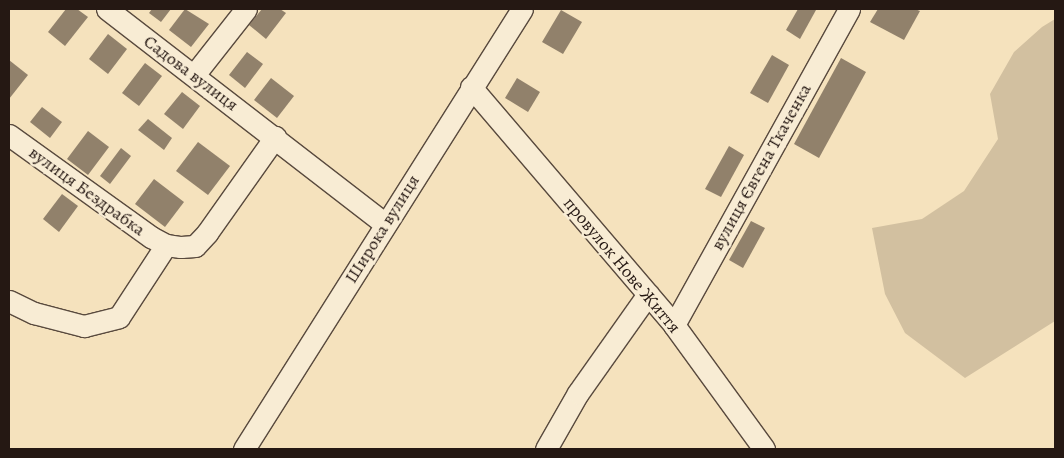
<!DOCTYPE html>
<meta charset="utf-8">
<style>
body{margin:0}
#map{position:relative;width:1064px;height:458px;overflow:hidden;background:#f5e2bd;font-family:Alegreya,serif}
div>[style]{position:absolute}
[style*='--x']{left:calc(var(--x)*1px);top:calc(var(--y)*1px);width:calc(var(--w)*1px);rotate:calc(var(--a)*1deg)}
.green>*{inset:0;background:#d2c0a0}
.building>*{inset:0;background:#91816b}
.roads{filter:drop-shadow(1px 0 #594a3e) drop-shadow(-1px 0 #594a3e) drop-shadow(0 1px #594a3e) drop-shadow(0 -1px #594a3e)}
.minor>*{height:21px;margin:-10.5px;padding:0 10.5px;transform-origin:10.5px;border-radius:10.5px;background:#f8ecd4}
span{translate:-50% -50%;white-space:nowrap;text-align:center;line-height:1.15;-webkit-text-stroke:5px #f8ecd4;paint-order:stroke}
.street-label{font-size:18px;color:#251813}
.frame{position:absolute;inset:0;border:10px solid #251813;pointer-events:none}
</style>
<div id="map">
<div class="green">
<i style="clip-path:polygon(1055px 19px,1055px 321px,965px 378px,905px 333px,885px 294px,872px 228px,922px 219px,964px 191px,998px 139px,990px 94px,1014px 52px,1042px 27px)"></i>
</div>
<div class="building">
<i style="clip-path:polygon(66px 9px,77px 9px,88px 17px,65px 46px,48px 32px)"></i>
<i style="clip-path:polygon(152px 9px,171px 9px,161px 22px,149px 13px)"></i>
<i style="clip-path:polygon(185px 9px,209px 24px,191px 47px,169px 30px)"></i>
<i style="clip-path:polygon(262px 9px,280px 9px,286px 13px,266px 39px,249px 25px)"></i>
<i style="clip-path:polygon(798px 9px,816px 10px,800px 39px,786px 30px)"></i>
<i style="clip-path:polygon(878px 9px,915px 9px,920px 11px,904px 40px,870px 22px)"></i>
<i style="clip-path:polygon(561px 10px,582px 22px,563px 54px,542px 42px)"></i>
<i style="clip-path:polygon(108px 34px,127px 49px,108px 74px,89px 59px)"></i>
<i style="clip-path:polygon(247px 52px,263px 64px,245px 88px,229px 75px)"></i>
<i style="clip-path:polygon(772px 55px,789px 65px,768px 103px,750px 93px)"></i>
<i style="clip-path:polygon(841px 58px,866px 72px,819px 158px,794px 144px)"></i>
<i style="clip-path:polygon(9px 60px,28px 75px,9px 99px)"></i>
<i style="clip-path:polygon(145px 63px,162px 76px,139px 106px,122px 93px)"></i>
<i style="clip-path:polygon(271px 78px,294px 96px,277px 118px,254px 100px)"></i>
<i style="clip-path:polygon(517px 78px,540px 92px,528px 112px,505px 98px)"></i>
<i style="clip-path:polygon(182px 92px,200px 106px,183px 129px,164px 114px)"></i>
<i style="clip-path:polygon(42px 107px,62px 122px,50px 138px,30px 122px)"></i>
<i style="clip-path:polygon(148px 119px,172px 138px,164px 150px,138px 130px)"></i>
<i style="clip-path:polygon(88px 131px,109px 147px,88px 175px,67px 159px)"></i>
<i style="clip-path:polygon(198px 142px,230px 166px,208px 195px,176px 171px)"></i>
<i style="clip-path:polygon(729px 146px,744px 155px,721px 197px,705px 189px)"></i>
<i style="clip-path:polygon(121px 148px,131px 156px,110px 184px,100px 176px)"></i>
<i style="clip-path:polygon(154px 179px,184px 202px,165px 227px,135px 204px)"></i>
<i style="clip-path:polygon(62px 194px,78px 206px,59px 232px,43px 219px)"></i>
<i style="clip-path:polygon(751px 221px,765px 228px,743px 268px,729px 260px)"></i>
</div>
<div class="roads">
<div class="minor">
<i style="--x:107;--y:9;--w:351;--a:37.7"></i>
<i style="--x:194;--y:75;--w:84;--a:-51.8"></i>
<i style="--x:471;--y:87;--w:313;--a:49.5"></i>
<i style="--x:674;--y:325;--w:153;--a:54"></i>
<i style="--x:9;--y:135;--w:175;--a:35.7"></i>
<i style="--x:151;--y:237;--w:17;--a:28"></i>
<i style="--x:166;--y:245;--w:15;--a:8"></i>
<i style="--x:181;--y:247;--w:14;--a:-4"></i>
<i style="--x:195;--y:246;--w:18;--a:-47"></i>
<i style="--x:207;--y:233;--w:118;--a:-54.7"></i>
<i style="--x:9;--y:301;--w:28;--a:26"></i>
<i style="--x:34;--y:313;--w:52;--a:14.6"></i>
<i style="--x:84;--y:326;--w:36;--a:-14"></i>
<i style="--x:119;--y:317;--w:86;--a:-56.9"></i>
<i style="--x:674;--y:325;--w:361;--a:-61"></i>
<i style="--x:244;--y:449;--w:520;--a:-57.71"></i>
<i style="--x:546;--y:449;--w:64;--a:-60.3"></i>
<i style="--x:578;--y:393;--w:121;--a:-54.7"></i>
</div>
</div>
<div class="street-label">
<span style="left:191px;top:73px;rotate:37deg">Садова вулиця</span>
<span style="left:761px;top:167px;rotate:-61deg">вулиця Євгена Ткаченка</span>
<span style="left:87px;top:191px;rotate:36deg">вулиця Бездрабка</span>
<span style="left:382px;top:229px;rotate:-58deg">Широка вулиця</span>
<span style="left:622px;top:265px;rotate:50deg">провулок Нове Життя</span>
</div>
<div class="frame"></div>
</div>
